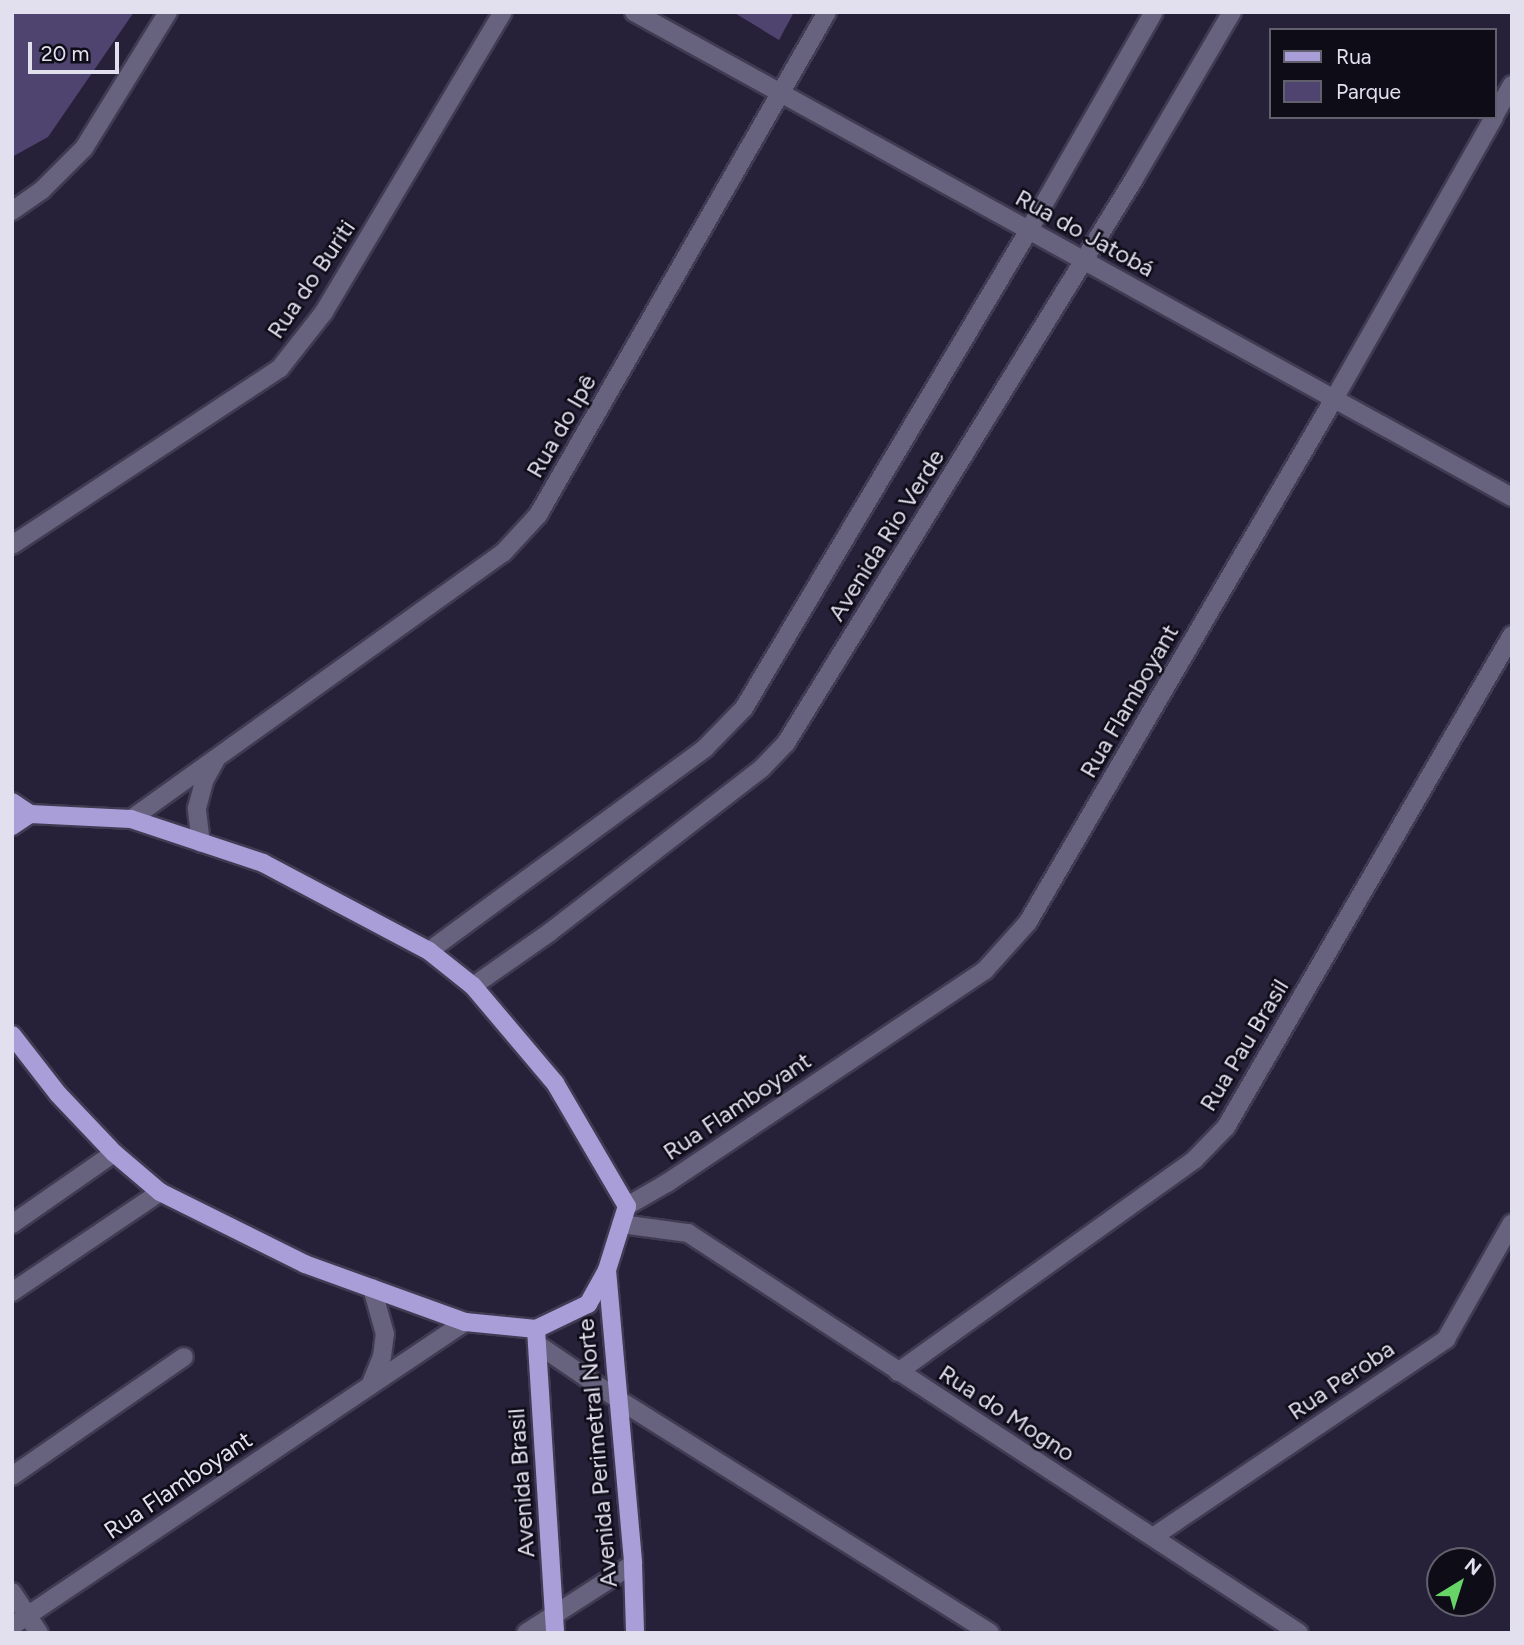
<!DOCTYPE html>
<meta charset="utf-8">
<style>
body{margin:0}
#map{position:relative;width:1524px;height:1645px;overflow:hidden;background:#262038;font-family:Figtree,sans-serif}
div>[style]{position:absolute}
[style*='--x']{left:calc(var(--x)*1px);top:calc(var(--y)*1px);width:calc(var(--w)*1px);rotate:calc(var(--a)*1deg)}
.green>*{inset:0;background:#4e446f}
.roads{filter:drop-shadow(2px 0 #403b52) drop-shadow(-2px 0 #403b52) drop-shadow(0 2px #403b52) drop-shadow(0 -2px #403b52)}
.minor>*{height:18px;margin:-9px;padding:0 9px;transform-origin:9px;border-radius:9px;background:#67627e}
.major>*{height:18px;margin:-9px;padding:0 9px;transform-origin:9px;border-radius:9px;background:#aa9ed8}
span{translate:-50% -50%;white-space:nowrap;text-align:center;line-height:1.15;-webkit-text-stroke:5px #0e0c17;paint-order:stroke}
.street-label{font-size:24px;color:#e2dfef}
.frame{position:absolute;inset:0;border:14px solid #e2dfef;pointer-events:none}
.legend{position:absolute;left:1269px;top:28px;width:228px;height:91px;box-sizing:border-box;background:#0e0c17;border:2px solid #63606d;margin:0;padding:9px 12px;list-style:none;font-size:21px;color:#e2dfef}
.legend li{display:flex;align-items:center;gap:14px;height:35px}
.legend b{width:35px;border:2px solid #63606d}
.north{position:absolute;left:1426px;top:1547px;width:70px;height:70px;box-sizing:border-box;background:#0e0c17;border:2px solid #63606d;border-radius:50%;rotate:38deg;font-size:19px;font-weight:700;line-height:28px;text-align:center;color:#e2dfef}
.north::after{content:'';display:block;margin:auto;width:24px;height:32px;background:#66d467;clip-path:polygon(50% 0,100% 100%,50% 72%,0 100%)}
.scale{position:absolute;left:28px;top:42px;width:91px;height:32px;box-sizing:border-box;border:4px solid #e2dfef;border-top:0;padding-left:9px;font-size:21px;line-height:24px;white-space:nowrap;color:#e2dfef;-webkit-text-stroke:5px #0e0c17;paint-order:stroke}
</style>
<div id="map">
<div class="green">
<i style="clip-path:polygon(12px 12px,134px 12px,48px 137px,12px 157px)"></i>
<i style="clip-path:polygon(733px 12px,794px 12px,779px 40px)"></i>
</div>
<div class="roads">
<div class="minor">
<i style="--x:634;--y:12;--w:1003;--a:28.92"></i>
<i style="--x:1494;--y:116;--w:36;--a:-60"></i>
<i style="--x:12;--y:211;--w:37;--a:-35"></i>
<i style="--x:42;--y:190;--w:59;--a:-45"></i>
<i style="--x:84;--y:148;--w:160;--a:-58.3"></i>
<i style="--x:12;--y:545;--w:321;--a:-33.4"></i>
<i style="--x:280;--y:368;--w:71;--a:-51.8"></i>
<i style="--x:324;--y:312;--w:349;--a:-59.2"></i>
<i style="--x:131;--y:819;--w:457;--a:-35.6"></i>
<i style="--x:503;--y:553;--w:52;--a:-47.4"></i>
<i style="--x:538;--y:515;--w:580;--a:-60.12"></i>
<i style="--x:201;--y:843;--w:35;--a:-97"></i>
<i style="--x:197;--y:808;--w:28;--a:-75"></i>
<i style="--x:204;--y:781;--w:23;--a:-61"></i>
<i style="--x:429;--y:951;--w:343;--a:-36.3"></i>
<i style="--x:705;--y:748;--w:56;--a:-45.7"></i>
<i style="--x:744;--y:708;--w:557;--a:-59.2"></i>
<i style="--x:1029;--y:230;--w:251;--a:-60.2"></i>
<i style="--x:473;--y:986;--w:94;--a:-35"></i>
<i style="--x:550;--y:932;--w:268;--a:-37.7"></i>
<i style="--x:762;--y:768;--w:35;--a:-46"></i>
<i style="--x:786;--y:743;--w:663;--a:-58.32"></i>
<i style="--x:1134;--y:179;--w:194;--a:-59.6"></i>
<i style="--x:627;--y:1206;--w:46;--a:-29.9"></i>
<i style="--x:667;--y:1183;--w:383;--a:-33.8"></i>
<i style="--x:985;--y:970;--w:64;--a:-48.1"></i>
<i style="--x:1028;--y:922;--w:606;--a:-59.67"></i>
<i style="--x:1334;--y:399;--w:324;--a:-60.4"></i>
<i style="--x:12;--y:1224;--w:124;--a:-34.8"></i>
<i style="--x:621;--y:1224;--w:68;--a:7.7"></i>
<i style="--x:688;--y:1233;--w:730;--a:33.21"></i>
<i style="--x:12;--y:1292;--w:179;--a:-34"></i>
<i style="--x:537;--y:1344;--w:99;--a:34.3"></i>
<i style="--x:619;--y:1400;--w:438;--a:32.1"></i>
<i style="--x:898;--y:1372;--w:365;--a:-35.6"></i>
<i style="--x:1195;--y:1159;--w:45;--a:-45.9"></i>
<i style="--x:1226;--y:1127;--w:569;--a:-59.83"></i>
<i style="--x:370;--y:1386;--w:31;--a:-68"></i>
<i style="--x:382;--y:1357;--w:23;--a:-83"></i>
<i style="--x:385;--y:1334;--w:48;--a:-105.8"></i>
<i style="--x:12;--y:1476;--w:209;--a:-34.7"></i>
<i style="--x:1153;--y:1537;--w:354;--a:-34"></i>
<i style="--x:1446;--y:1339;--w:133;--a:-60.4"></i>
<i style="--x:12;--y:1592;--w:49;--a:56.6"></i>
<i style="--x:12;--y:1626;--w:546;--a:-33.86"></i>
<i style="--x:526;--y:1633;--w:127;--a:-32.8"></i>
</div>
<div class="major">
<i style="--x:12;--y:802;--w:22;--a:34"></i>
<i style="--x:30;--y:814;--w:101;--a:2.8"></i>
<i style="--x:131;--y:819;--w:139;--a:18.4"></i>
<i style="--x:263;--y:863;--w:188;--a:27.9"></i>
<i style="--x:429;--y:951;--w:56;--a:38.5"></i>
<i style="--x:473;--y:986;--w:127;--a:49.8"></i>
<i style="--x:555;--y:1083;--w:143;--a:59.7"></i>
<i style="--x:627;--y:1206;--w:67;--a:107.4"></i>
<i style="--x:607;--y:1270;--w:39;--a:119"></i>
<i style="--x:588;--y:1304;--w:58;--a:154.3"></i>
<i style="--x:536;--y:1329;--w:71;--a:-174.4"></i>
<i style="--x:465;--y:1322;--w:170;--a:-160.1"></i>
<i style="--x:305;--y:1264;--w:162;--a:-153.6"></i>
<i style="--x:160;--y:1192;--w:60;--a:-139.7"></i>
<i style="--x:114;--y:1153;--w:81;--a:-133.5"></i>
<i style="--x:58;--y:1094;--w:75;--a:-127.9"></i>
<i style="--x:12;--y:826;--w:22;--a:-34"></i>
<i style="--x:607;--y:1270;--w:295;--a:84.9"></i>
<i style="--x:633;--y:1564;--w:69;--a:88.3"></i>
<i style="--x:536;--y:1329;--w:305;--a:86.4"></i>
</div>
</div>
<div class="street-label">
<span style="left:1085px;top:233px;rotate:29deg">Rua do Jatobá</span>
<span style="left:311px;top:279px;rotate:-56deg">Rua do Buriti</span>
<span style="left:561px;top:426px;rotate:-60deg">Rua do Ipê</span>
<span style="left:886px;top:535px;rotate:-58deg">Avenida Rio Verde</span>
<span style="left:1129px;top:701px;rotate:-60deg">Rua Flamboyant</span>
<span style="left:1244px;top:1045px;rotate:-59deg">Rua Pau Brasil</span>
<span style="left:737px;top:1106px;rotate:-34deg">Rua Flamboyant</span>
<span style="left:1341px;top:1380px;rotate:-34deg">Rua Peroba</span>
<span style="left:1007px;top:1413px;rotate:33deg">Rua do Mogno</span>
<span style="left:597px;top:1453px;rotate:-95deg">Avenida Perimetral Norte</span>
<span style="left:521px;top:1483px;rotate:-94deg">Avenida Brasil</span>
<span style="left:178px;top:1485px;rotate:-34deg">Rua Flamboyant</span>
</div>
<div class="frame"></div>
<ul class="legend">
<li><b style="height:9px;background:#aa9ed8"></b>Rua</li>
<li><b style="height:19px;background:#4e446f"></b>Parque</li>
</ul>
<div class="north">N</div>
<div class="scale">20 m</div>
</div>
